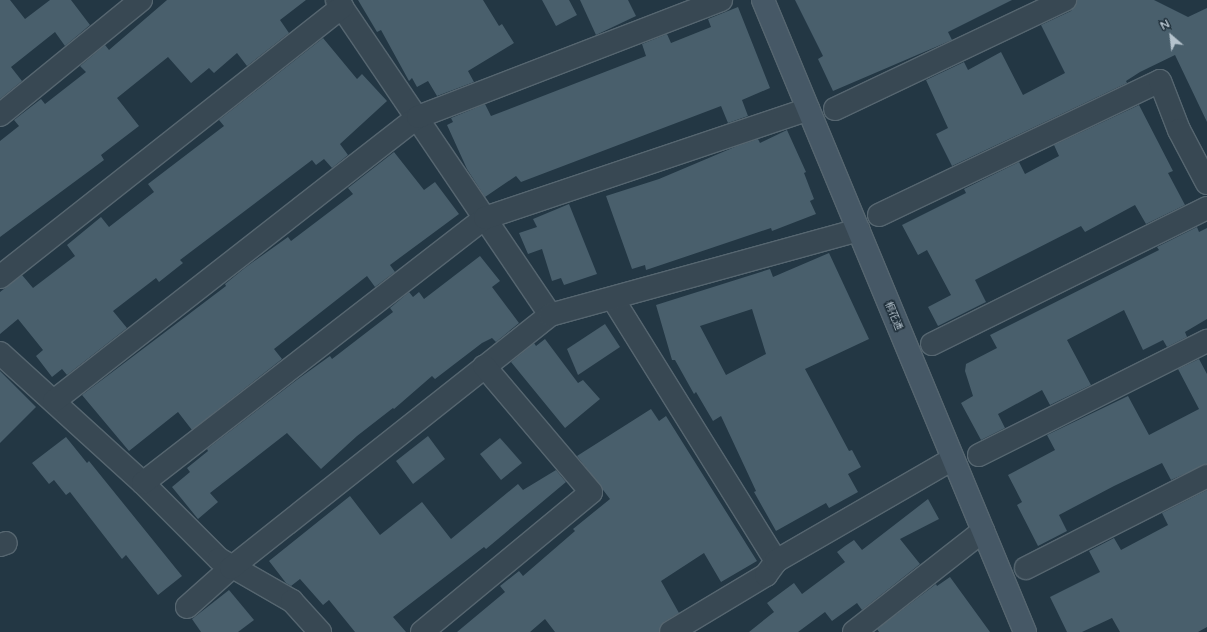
<!DOCTYPE html>
<meta charset="utf-8">
<style>
body{margin:0}
#map{position:relative;width:1207px;height:632px;overflow:hidden;background:#233744;font-family:"Varela Round","Noto Sans JP",sans-serif}
div>[style]{position:absolute}
[style*='--x']{left:calc(var(--x)*1px);top:calc(var(--y)*1px);width:calc(var(--w)*1px);rotate:calc(var(--a)*1deg)}
.building>*{inset:0;background:#495f6c}
.roads{filter:drop-shadow(1px 0 #566670) drop-shadow(-1px 0 #566670) drop-shadow(0 1px #566670) drop-shadow(0 -1px #566670)}
.street>*{height:22px;margin:-11px;padding:0 11px;transform-origin:11px;border-radius:11px;background:#384853}
.secondary>*{height:22px;margin:-11px;padding:0 11px;transform-origin:11px;border-radius:11px;background:#465866}
span{translate:-50% -50%;white-space:nowrap;text-align:center;line-height:1.15;-webkit-text-stroke:3px #1d2d38;paint-order:stroke}
.street-label{font-size:10px;color:#b5c3cd}
.north{position:absolute;left:1151px;top:16px;width:40px;height:40px;-webkit-text-stroke:3px #1d2d38;paint-order:stroke;rotate:332deg;font-size:11px;font-weight:700;line-height:16px;text-align:center;color:#b5c3cd}
.north::after{content:'';display:block;margin:auto;width:14px;height:18px;background:#b5c3cd;clip-path:polygon(50% 0,100% 100%,50% 72%,0 100%)}
</style>
<div id="map">
<div class="building">
<i style="clip-path:polygon(0 0,10px 0,25px 19px,50px 0,71px 0,90px 25px,65px 46px,55px 32px,11px 67px,22px 81px,0 99px)"></i>
<i style="clip-path:polygon(167px 0,306px 0,280px 20px,289px 33px,247px 66px,237px 53px,214px 73px,209px 68px,191px 83px,168px 57px,117px 98px,139px 126px,101px 155px,104px 160px,0 237px,0 141px,19px 126px,14px 120px,41px 99px,45px 104px,86px 72px,80px 66px,105px 45px,109px 50px)"></i>
<i style="clip-path:polygon(358px 0,483px 0,499px 26px,502px 24px,514px 43px,468px 71px,474px 82px,437px 96px,428px 81px,417px 87px,412px 78px,409px 81px,381px 30px,377px 32px)"></i>
<i style="clip-path:polygon(542px 0,569px 0,577px 15px,556px 26px)"></i>
<i style="clip-path:polygon(580px 0,628px 0,636px 16px,596px 35px)"></i>
<i style="clip-path:polygon(795px 0,1012px 0,948px 32px,952px 40px,833px 91px,818px 59px,823px 56px)"></i>
<i style="clip-path:polygon(1077px 0,1154px 0,1188px 17px,1207px 8px,1207px 122px,1175px 55px,1140px 72px,1126px 81px,1127px 83px,952px 166px,936px 134px,948px 128px,926px 80px,964px 62px,968px 70px,1001px 52px,1023px 95px,1065px 73px,1041px 25px,1071px 11px)"></i>
<i style="clip-path:polygon(738px 7px,770px 88px,742px 100px,748px 116px,728px 123px,721px 106px,521px 182px,516px 176px,485px 197px,467px 169px,447px 125px,453px 122px,451px 118px,485px 104px,491px 116px,646px 56px,642px 44px,667px 34px,671px 43px,711px 27px,708px 19px)"></i>
<i style="clip-path:polygon(323px 38px,357px 79px,362px 74px,387px 101px,340px 144px,348px 155px,332px 168px,324px 159px,316px 165px,312px 160px,180px 260px,183px 263px,159px 282px,156px 278px,113px 311px,127px 328px,67px 375px,62px 369px,52px 377px,36px 356px,43px 350px,18px 319px,0 334px,0 292px,22px 275px,33px 288px,75px 256px,67px 245px,101px 217px,109px 227px,154px 192px,148px 184px,224px 126px,219px 120px)"></i>
<i style="clip-path:polygon(1139px 105px,1173px 171px,1168px 173px,1185px 205px,1146px 224px,1135px 205px,1085px 232px,1081px 226px,975px 280px,986px 302px,938px 326px,928px 307px,951px 295px,927px 250px,918px 255px,902px 225px,966px 193px,964px 189px,1019px 162px,1025px 174px,1059px 156px,1054px 145px)"></i>
<i style="clip-path:polygon(787px 130px,806px 172px,804px 173px,814px 199px,810px 201px,816px 214px,772px 231px,771px 228px,646px 270px,645px 265px,632px 269px,606px 196px,659px 179px,737px 146px,758px 139px,760px 143px)"></i>
<i style="clip-path:polygon(394px 152px,424px 190px,435px 182px,459px 214px,390px 265px,395px 272px,375px 287px,367px 276px,274px 349px,282px 359px,192px 430px,178px 412px,129px 451px,82px 395px,226px 286px,225px 284px,246px 267px,288px 237px,291px 241px,353px 194px,348px 188px)"></i>
<i style="clip-path:polygon(569px 204px,597px 274px,564px 285px,561px 278px,552px 281px,542px 249px,528px 254px,519px 233px,537px 227px,533px 219px)"></i>
<i style="clip-path:polygon(1197px 227px,1199px 232px,1207px 228px,1207px 319px,1185px 332px,1187px 337px,1167px 347px,1163px 340px,1143px 350px,1124px 310px,1067px 340px,1091px 385px,1050px 405px,1042px 390px,998px 414px,1005px 428px,981px 440px,961px 403px,973px 396px,965px 371px,966px 364px,997px 348px,990px 335px,1159px 250px,1157px 247px)"></i>
<i style="clip-path:polygon(evenodd,829px 253px,869px 339px,805px 369px,849px 451px,852px 450px,861px 467px,848px 474px,858px 492px,829px 508px,826px 503px,776px 531px,754px 492px,756px 491px,721px 416px,713px 421px,696px 392px,694px 394px,675px 360px,672px 360px,656px 305px,770px 269px,773px 277px,829px 253px,752px 309px,766px 354px,726px 375px,700px 326px,752px 309px)"></i>
<i style="clip-path:polygon(480px 256px,500px 281px,492px 287px,519px 323px,496px 342px,492px 338px,482px 343px,435px 379px,432px 376px,394px 409px,393px 408px,357px 436px,321px 469px,287px 433px,210px 493px,218px 502px,198px 519px,172px 487px,190px 472px,187px 468px,208px 451px,207px 449px,298px 379px,330px 356px,332px 359px,393px 312px,390px 308px,409px 292px,413px 297px,419px 292px,424px 299px)"></i>
<i style="clip-path:polygon(605px 324px,620px 347px,578px 375px,567px 349px)"></i>
<i style="clip-path:polygon(545px 339px,578px 383px,583px 380px,600px 399px,565px 428px,511px 362px,534px 343px,536px 346px)"></i>
<i style="clip-path:polygon(1199px 359px,1207px 374px,1207px 464px,1171px 480px,1162px 463px,1114px 486px,1059px 515px,1067px 531px,1038px 546px,1017px 505px,1022px 502px,1008px 475px,1055px 450px,1047px 435px,1128px 396px,1149px 435px,1199px 409px,1178px 369px)"></i>
<i style="clip-path:polygon(0 371px,36px 407px,0 443px)"></i>
<i style="clip-path:polygon(651px 409px,659px 421px,666px 416px,757px 561px,721px 582px,704px 553px,661px 581px,679px 613px,664px 622px,659px 632px,555px 632px,545px 619px,530px 632px,457px 632px,505px 592px,500px 586px,519px 571px,523px 576px,575px 531px,573px 529px,610px 499px,577px 456px)"></i>
<i style="clip-path:polygon(428px 436px,445px 459px,413px 484px,396px 461px)"></i>
<i style="clip-path:polygon(66px 437px,87px 463px,89px 461px,182px 576px,158px 595px,126px 555px,122px 559px,70px 492px,66px 495px,54px 480px,49px 484px,32px 463px)"></i>
<i style="clip-path:polygon(500px 438px,522px 463px,501px 480px,480px 454px)"></i>
<i style="clip-path:polygon(556px 470px,566px 482px,486px 549px,484px 547px,393px 617px,406px 632px,355px 632px,329px 600px,323px 605px,300px 579px,291px 586px,286px 583px,269px 561px,350px 496px,380px 535px,422px 502px,451px 539px,518px 484px,523px 490px)"></i>
<i style="clip-path:polygon(1207px 490px,1207px 627px,1198px 632px,1120px 632px,1112px 618px,1082px 632px,1067px 632px,1050px 597px,1100px 572px,1089px 551px,1114px 538px,1121px 550px,1168px 525px,1162px 513px)"></i>
<i style="clip-path:polygon(928px 499px,939px 519px,900px 539px,920px 564px,862px 610px,857px 603px,832px 621px,825px 612px,798px 632px,749px 632px,774px 612px,767px 603px,794px 583px,802px 594px,845px 562px,837px 552px,845px 546px,854px 540px,862px 550px)"></i>
<i style="clip-path:polygon(950px 577px,990px 632px,879px 632px,877px 629px,936px 584px,937px 586px)"></i>
<i style="clip-path:polygon(229px 590px,254px 620px,238px 632px,201px 632px,192px 619px)"></i>
</div>
<div class="roads">
<div class="street">
<i style="--x:337;--y:0;--w:380;--a:55.9"></i>
<i style="--x:835;--y:109;--w:255;--a:-25.4"></i>
<i style="--x:0;--y:115;--w:182;--a:-39.2"></i>
<i style="--x:879;--y:215;--w:311;--a:-25.5"></i>
<i style="--x:1160;--y:81;--w:53;--a:68.8"></i>
<i style="--x:1179;--y:130;--w:60;--a:62.2"></i>
<i style="--x:0;--y:277;--w:436;--a:-38.3"></i>
<i style="--x:613;--y:299;--w:309;--a:58.1"></i>
<i style="--x:932;--y:344;--w:307;--a:-26.3"></i>
<i style="--x:0;--y:353;--w:193;--a:42.3"></i>
<i style="--x:143;--y:483;--w:107;--a:45"></i>
<i style="--x:219;--y:559;--w:84;--a:29.9"></i>
<i style="--x:292;--y:601;--w:42;--a:47.9"></i>
<i style="--x:54;--y:401;--w:462;--a:-38"></i>
<i style="--x:418;--y:117;--w:325;--a:-21.1"></i>
<i style="--x:979;--y:455;--w:255;--a:-26.6"></i>
<i style="--x:143;--y:483;--w:433;--a:-37.8"></i>
<i style="--x:485;--y:218;--w:341;--a:-18.6"></i>
<i style="--x:0;--y:545;--w:6;--a:-18"></i>
<i style="--x:1026;--y:568;--w:203;--a:-26.9"></i>
<i style="--x:187;--y:607;--w:59;--a:-41.6"></i>
<i style="--x:231;--y:568;--w:407;--a:-38.4"></i>
<i style="--x:550;--y:315;--w:320;--a:-15.4"></i>
<i style="--x:422;--y:632;--w:219;--a:-39.6"></i>
<i style="--x:591;--y:492;--w:165;--a:-130.3"></i>
<i style="--x:671;--y:632;--w:111;--a:-31"></i>
<i style="--x:766;--y:575;--w:17;--a:-54"></i>
<i style="--x:776;--y:561;--w:204;--a:-30"></i>
<i style="--x:854;--y:632;--w:164;--a:-38.1"></i>
</div>
<div class="secondary">
<i style="--x:763;--y:0;--w:684;--a:67.48"></i>
</div>
</div>
<div class="street-label">
<span style="left:893px;top:316px;rotate:68deg">桐花通</span>
</div>
<div class="north">N</div>
</div>
